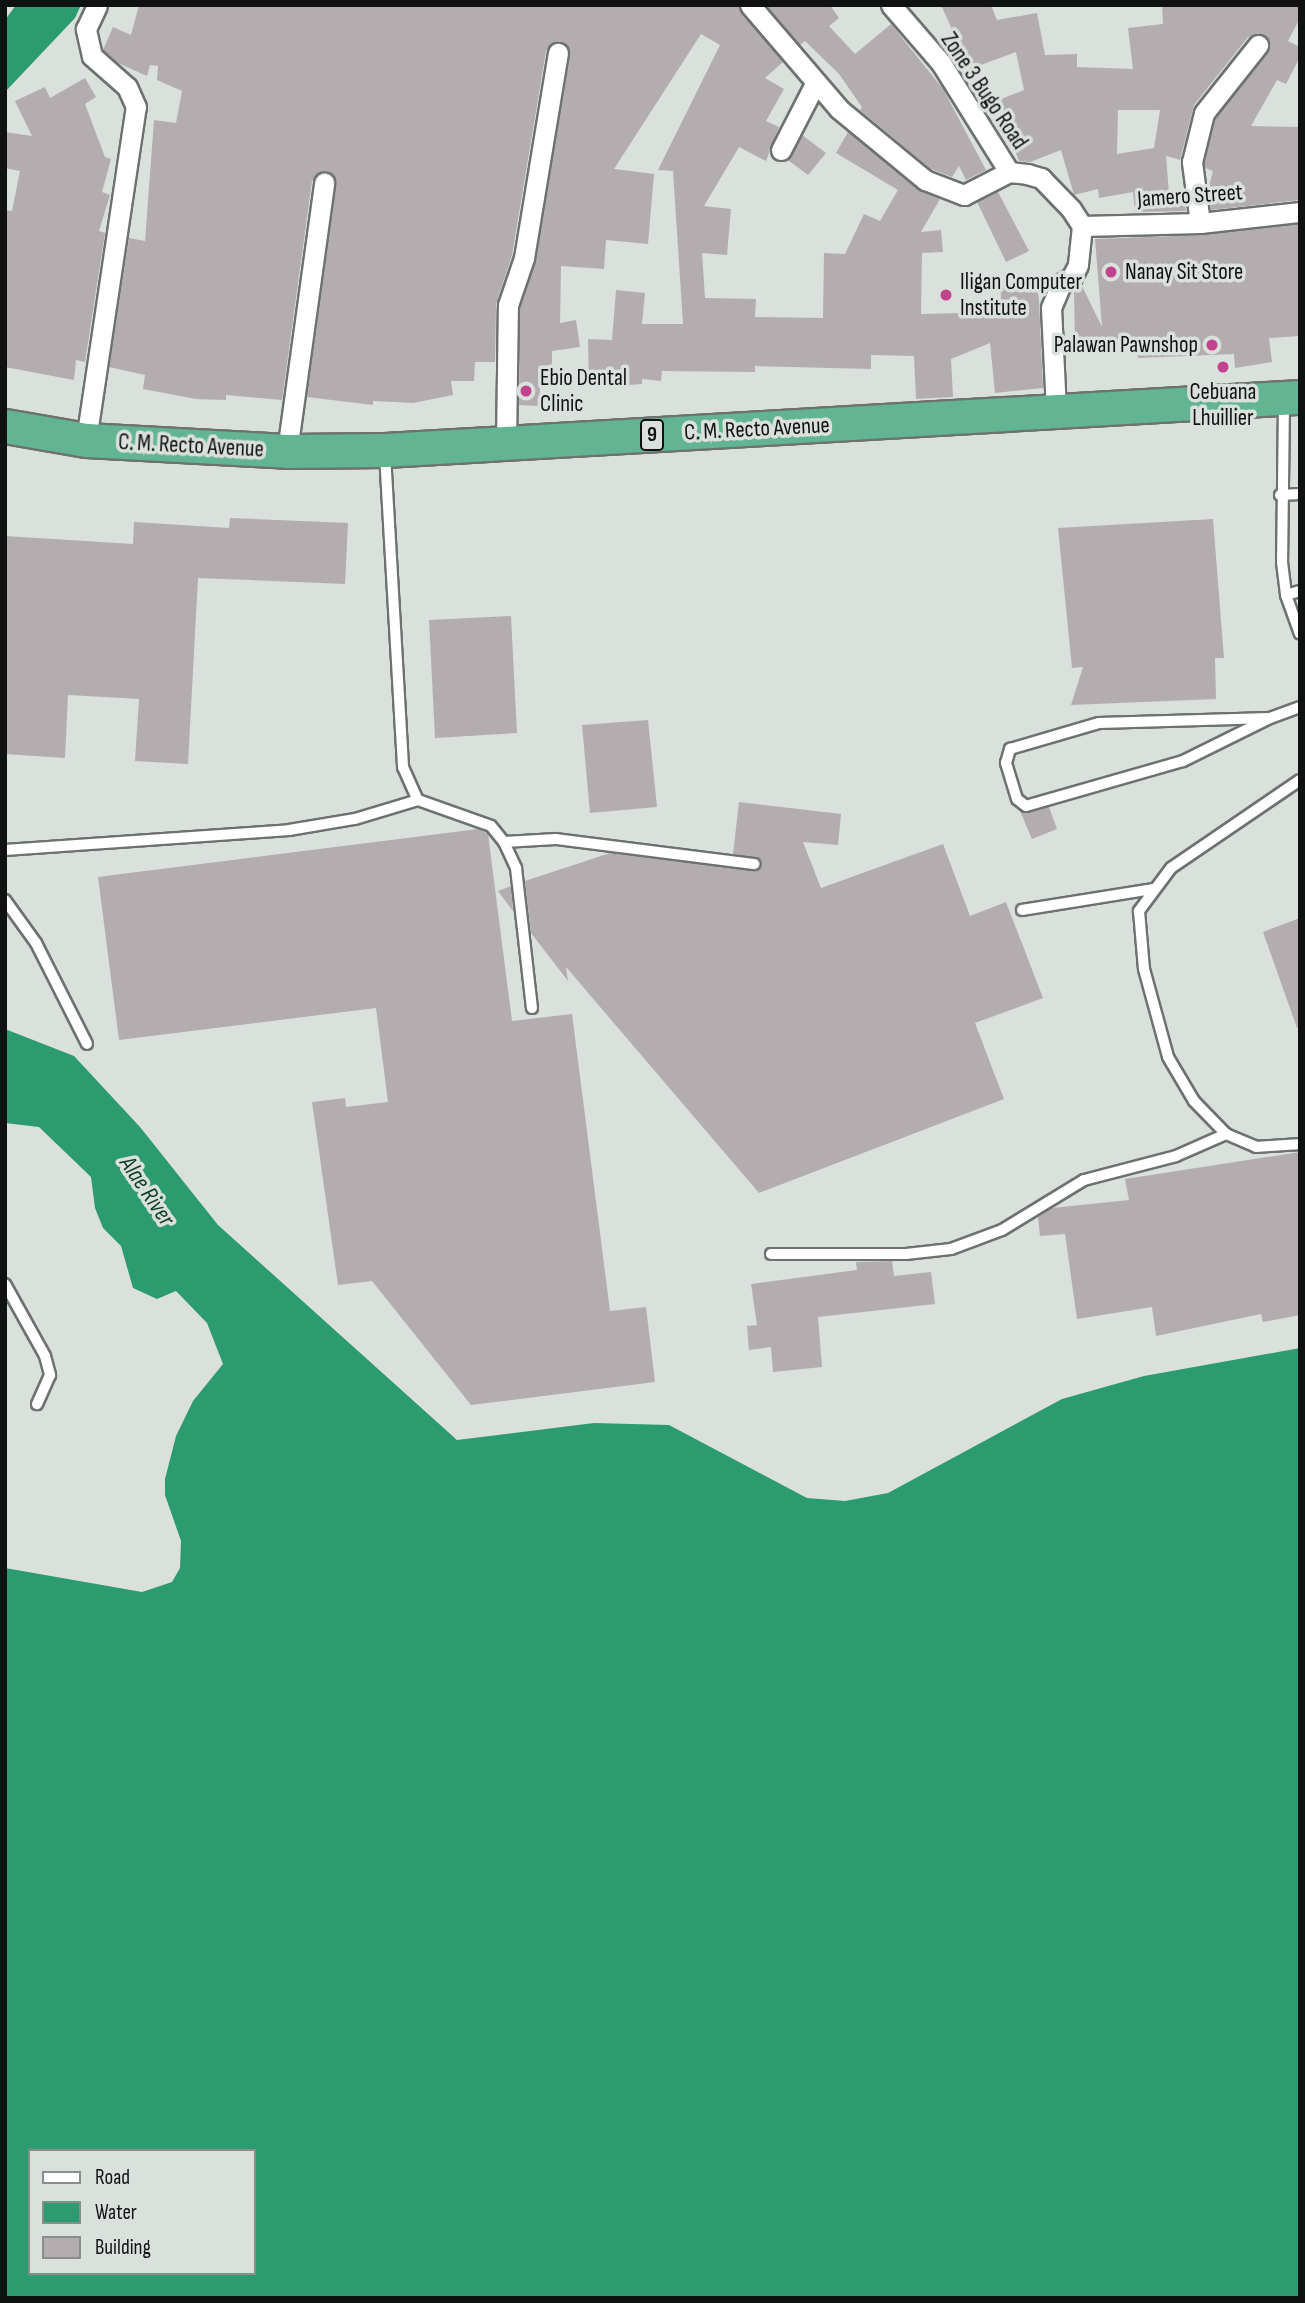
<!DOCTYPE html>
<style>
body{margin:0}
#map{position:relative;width:1305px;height:2303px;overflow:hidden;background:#dae0dc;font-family:"Sofia Sans Condensed",sans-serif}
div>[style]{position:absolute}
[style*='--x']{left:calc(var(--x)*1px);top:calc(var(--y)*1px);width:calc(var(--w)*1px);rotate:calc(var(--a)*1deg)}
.water>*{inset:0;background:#2c9b70}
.building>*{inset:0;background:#b3adb0}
.roads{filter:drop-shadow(2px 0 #6d726f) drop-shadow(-2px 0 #6d726f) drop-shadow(0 2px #6d726f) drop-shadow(0 -2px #6d726f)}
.service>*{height:10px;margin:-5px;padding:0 5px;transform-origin:5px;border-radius:5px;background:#fff}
.minor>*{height:19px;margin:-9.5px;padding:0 9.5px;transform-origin:9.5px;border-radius:9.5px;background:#fff}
.trunk>*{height:33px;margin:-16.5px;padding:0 16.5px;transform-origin:16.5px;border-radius:16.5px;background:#62b492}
.dots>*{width:19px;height:19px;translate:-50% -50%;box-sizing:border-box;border:4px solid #dae0dc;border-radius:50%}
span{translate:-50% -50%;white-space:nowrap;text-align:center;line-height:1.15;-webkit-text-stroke:7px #dae0dc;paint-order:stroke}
.shield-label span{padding:2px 5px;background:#dae0dc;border:2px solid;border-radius:5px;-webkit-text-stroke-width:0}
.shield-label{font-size:21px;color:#101211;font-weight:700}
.street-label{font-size:23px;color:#101211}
.poi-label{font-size:23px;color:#101211}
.left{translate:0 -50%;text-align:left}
.right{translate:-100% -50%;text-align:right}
.water-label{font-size:24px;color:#0f3d2b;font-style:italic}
.frame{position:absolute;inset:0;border:7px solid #101211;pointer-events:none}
.legend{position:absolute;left:28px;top:2149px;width:228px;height:126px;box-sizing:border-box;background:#dae0dc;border:2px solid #898e8b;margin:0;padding:9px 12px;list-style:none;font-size:21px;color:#101211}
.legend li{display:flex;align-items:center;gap:14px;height:35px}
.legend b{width:35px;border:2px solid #898e8b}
</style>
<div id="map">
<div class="water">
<i style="clip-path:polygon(16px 5px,81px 5px,75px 18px,5px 92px,5px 20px)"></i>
<i style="clip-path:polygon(evenodd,5px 1029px,74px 1056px,140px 1127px,218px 1225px,457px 1440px,594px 1423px,669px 1425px,807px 1498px,845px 1501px,888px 1493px,1062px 1399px,1144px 1376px,1300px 1348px,1300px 2298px,5px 2298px,5px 1568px,142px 1592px,172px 1582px,180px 1568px,181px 1541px,165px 1495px,165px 1479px,176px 1436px,193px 1401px,223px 1364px,207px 1323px,176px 1291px,157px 1299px,133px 1288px,121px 1246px,103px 1228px,95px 1208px,91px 1177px,39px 1127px,5px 1123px,5px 1029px,30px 2151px,254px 2151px,254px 2273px,30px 2273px,30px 2151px)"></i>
</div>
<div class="building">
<i style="clip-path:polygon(139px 5px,738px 5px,783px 62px,765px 78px,784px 89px,766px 121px,779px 127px,766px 161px,739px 147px,704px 206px,731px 209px,727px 255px,702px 253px,705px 298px,756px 299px,755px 317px,823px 318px,824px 253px,845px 254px,864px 214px,880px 221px,898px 190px,836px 153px,848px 132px,917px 189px,940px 199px,921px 232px,941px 230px,943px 252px,922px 253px,921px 314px,1002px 312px,1000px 283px,1038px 281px,1043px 388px,995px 393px,990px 343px,951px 359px,953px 397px,916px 399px,914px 356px,871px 355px,871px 369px,755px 366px,755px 372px,662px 371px,661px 381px,642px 379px,642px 384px,589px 388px,588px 339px,612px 340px,616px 290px,645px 293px,642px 324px,683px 324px,673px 171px,658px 170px,720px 45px,701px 34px,614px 169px,654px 174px,648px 244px,606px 240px,604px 269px,561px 266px,560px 323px,576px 320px,580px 347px,552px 351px,552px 371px,541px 370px,539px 406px,519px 405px,520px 307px,536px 260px,570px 55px,566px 44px,559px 41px,546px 51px,512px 255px,496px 304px,495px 362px,475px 362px,474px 381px,451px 381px,453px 395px,413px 403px,373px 401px,373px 405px,307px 397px,336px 185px,332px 174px,325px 171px,312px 181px,282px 400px,226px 395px,226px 400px,196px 399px,143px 389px,145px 375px,109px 367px,129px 238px,145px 241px,154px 120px,176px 123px,182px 91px,157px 80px,158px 66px,150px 65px,147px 76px,118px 63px,103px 50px,113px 27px,131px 35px)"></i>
<i style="clip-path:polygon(766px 5px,830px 5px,839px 18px,829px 26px,855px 54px,891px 24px,943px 89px,986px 170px,966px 180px,959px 166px,952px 177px,931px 169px,860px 110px,862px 107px,839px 74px,805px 41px,800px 45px)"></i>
<i style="clip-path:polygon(evenodd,941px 5px,991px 5px,997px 20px,1037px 13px,1045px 55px,1077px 54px,1077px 67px,1133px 69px,1128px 28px,1163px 24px,1162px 5px,1300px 5px,1300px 18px,1288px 41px,1300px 47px,1300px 57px,1286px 84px,1277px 80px,1251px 126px,1300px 127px,1300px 200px,1211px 210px,1208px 190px,1213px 171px,1205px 168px,1204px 163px,1215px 119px,1268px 53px,1270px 41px,1265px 35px,1248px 37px,1194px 105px,1180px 160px,1166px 156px,1170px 205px,1185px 203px,1186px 211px,1135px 212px,1133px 192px,1099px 198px,1098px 189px,1074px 195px,1061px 150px,1030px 162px,1019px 161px,996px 101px,1024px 90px,1016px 52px,970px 69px,941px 5px,1118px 110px,1160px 110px,1154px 148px,1117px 154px,1118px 110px)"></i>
<i style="clip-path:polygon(85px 78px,96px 97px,85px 104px,105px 157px,111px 159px,102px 192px,110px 195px,99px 231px,105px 233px,85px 362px,76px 360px,74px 380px,5px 367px,5px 210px,12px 211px,20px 171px,5px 168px,5px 132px,32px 136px,15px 101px,45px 87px,50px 98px)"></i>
<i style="clip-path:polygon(802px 135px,826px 153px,808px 175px,788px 160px)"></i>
<i style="clip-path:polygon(998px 192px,1029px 251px,1006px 262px,977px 202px)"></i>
<i style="clip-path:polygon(1300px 224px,1300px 336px,1269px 338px,1272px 362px,1235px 368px,1234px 354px,1138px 358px,1137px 342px,1075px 342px,1074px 290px,1081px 284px,1102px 327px,1095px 239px,1201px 235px)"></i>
<i style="clip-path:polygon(230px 518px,348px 523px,345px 584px,198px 578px,188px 764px,135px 761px,139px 699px,68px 695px,65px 758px,5px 754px,5px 536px,133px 544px,134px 522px,229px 528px)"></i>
<i style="clip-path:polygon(1213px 519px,1224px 658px,1215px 658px,1216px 699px,1071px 705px,1083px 667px,1072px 668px,1058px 528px)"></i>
<i style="clip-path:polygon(511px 616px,517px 733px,435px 738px,429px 620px)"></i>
<i style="clip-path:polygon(648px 720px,657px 807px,590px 813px,582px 725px)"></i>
<i style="clip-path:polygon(739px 802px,841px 814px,838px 845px,803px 842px,821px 888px,943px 844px,970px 916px,1006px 902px,1043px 998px,975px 1023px,1004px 1099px,759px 1193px,566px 967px,568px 981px,531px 933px,525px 881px,610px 853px,756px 871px,761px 864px,758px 858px,733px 854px)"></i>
<i style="clip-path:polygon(1049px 807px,1057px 829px,1032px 839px,1020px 811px)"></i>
<i style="clip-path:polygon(478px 829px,488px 834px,512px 1021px,572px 1014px,610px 1311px,646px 1307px,655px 1382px,471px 1405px,372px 1281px,338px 1285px,312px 1102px,345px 1098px,346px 1107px,388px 1102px,376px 1008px,119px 1040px,98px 877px)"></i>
<i style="clip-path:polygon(511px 886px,513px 911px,498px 891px)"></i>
<i style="clip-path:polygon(1300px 918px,1300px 1027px,1297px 1028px,1263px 932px)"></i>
<i style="clip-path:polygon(1300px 1152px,1300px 1315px,1263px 1322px,1261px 1314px,1156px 1336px,1152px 1307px,1077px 1319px,1065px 1234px,1040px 1236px,1038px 1217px,1052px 1208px,1129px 1200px,1125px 1179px)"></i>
<i style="clip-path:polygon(892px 1261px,894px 1276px,931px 1272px,935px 1304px,818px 1317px,822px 1367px,773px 1372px,771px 1347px,749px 1350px,747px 1326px,757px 1325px,751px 1284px,857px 1270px,856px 1262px)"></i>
</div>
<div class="roads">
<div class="service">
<i style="--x:1284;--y:403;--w:159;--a:90.7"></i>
<i style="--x:1282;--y:562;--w:33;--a:83"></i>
<i style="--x:1286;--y:595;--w:41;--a:70.3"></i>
<i style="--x:385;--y:454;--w:314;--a:86.7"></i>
<i style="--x:403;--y:767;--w:36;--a:66"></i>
<i style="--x:418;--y:800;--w:77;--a:19.6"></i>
<i style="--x:491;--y:826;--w:21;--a:51"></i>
<i style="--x:504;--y:842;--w:29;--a:65"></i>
<i style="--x:516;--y:868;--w:141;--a:83.5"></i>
<i style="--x:1280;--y:495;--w:20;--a:-3"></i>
<i style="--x:1286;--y:595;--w:15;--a:-16"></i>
<i style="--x:1270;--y:718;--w:97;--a:153.7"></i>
<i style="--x:1183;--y:761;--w:163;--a:164"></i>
<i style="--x:1026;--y:806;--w:11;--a:-142"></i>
<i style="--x:1017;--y:799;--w:38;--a:-107"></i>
<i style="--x:1006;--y:763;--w:15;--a:-74"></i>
<i style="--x:1010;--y:749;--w:93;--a:-16.3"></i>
<i style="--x:1099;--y:723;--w:171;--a:-1.7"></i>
<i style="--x:1270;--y:718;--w:32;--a:-20"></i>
<i style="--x:1300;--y:780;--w:156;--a:145.7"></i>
<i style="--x:1171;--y:868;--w:54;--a:126.7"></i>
<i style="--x:1139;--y:911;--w:58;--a:85.1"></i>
<i style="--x:1144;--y:969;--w:91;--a:74.7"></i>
<i style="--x:1168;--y:1057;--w:51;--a:59.4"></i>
<i style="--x:1194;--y:1101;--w:46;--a:45.9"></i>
<i style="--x:1226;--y:1134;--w:33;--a:23"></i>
<i style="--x:1256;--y:1147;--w:44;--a:-3.9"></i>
<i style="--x:504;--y:842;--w:52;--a:-3.3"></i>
<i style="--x:556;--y:839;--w:200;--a:7.2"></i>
<i style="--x:5;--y:850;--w:285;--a:-4"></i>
<i style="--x:289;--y:830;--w:67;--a:-9.5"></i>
<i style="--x:355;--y:819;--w:66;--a:-16.8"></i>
<i style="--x:5;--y:900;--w:53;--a:54.2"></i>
<i style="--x:36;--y:943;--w:113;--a:63.2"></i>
<i style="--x:1022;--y:910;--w:133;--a:-9.1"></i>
<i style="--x:771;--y:1254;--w:135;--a:0"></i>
<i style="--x:906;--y:1254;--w:45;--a:-6.3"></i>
<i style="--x:951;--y:1249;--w:54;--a:-20.4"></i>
<i style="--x:1002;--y:1230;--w:96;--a:-31.4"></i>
<i style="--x:1084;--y:1180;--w:95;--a:-14.6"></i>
<i style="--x:1176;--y:1156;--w:55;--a:-23.7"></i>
<i style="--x:5;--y:1284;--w:82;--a:60.9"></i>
<i style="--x:45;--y:1356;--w:20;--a:75"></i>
<i style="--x:50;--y:1375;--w:32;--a:114"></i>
</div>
<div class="minor">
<i style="--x:750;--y:5;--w:137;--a:49.4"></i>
<i style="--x:839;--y:109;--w:112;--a:39.5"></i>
<i style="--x:925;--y:180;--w:42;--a:21"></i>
<i style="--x:964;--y:195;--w:51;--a:-27.1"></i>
<i style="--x:1009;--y:172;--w:18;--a:6"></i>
<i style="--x:1027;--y:174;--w:15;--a:16"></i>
<i style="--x:1041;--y:178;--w:43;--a:45.9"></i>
<i style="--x:1071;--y:209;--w:20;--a:57"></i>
<i style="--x:1082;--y:226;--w:39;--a:96"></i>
<i style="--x:1078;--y:265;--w:13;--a:117"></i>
<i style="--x:1072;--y:277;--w:13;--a:148"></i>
<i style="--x:1061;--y:284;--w:26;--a:113"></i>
<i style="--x:1051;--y:308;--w:104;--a:87.2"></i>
<i style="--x:891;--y:5;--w:77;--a:49.2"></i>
<i style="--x:941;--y:63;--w:128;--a:58"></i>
<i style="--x:781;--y:150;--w:76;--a:-62.8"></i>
<i style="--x:1200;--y:223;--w:62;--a:-97.5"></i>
<i style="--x:1192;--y:162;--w:50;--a:-76.2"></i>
<i style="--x:1204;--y:113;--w:87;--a:-51.5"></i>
<i style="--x:1082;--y:226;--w:118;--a:-1.5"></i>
<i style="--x:1200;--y:223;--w:101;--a:-6.3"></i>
<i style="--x:86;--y:440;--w:337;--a:-81.5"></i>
<i style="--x:136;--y:107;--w:22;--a:-114"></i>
<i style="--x:127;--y:87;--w:47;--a:-138.5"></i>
<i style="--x:92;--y:56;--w:28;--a:-103"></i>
<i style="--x:86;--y:29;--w:26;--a:-65"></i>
<i style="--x:506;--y:443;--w:138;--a:-89.2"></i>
<i style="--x:508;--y:305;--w:50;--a:-71.2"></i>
<i style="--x:524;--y:258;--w:208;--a:-80.6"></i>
<i style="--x:287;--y:451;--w:271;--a:-82.1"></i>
</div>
<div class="trunk">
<i style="--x:5;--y:426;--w:82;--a:9.8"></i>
<i style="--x:86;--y:440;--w:201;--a:3.1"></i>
<i style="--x:287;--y:451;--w:98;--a:-0.6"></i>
<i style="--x:385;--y:450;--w:917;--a:-3.32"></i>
</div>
</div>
<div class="dots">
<i style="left:1111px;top:272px;background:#c2428e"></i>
<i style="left:946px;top:295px;background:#c2428e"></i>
<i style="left:1212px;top:345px;background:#c2428e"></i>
<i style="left:1223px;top:367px;background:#c2428e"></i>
<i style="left:526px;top:391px;background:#c2428e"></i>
</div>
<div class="shield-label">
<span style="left:652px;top:435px">9</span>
</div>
<div class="street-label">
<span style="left:984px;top:91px;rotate:56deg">Zone 3 Bugo Road</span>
<span style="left:1190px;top:196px;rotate:-4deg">Jamero Street</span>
<span style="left:757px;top:429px;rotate:-3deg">C. M. Recto Avenue</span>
<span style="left:191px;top:446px;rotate:3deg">C. M. Recto Avenue</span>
</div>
<div class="poi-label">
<span class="left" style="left:1125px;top:272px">Nanay Sit Store</span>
<span class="left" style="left:960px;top:295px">Iligan Computer<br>Institute</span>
<span class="right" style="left:1198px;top:345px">Palawan Pawnshop</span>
<span class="left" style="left:540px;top:391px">Ebio Dental<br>Clinic</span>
<span style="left:1223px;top:405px">Cebuana<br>Lhuillier</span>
</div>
<div class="water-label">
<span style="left:147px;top:1191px;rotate:56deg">Alae River</span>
</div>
<div class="frame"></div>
<ul class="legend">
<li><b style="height:9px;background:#fff"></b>Road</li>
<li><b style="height:19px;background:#2c9b70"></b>Water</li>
<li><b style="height:19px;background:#b3adb0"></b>Building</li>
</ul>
</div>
